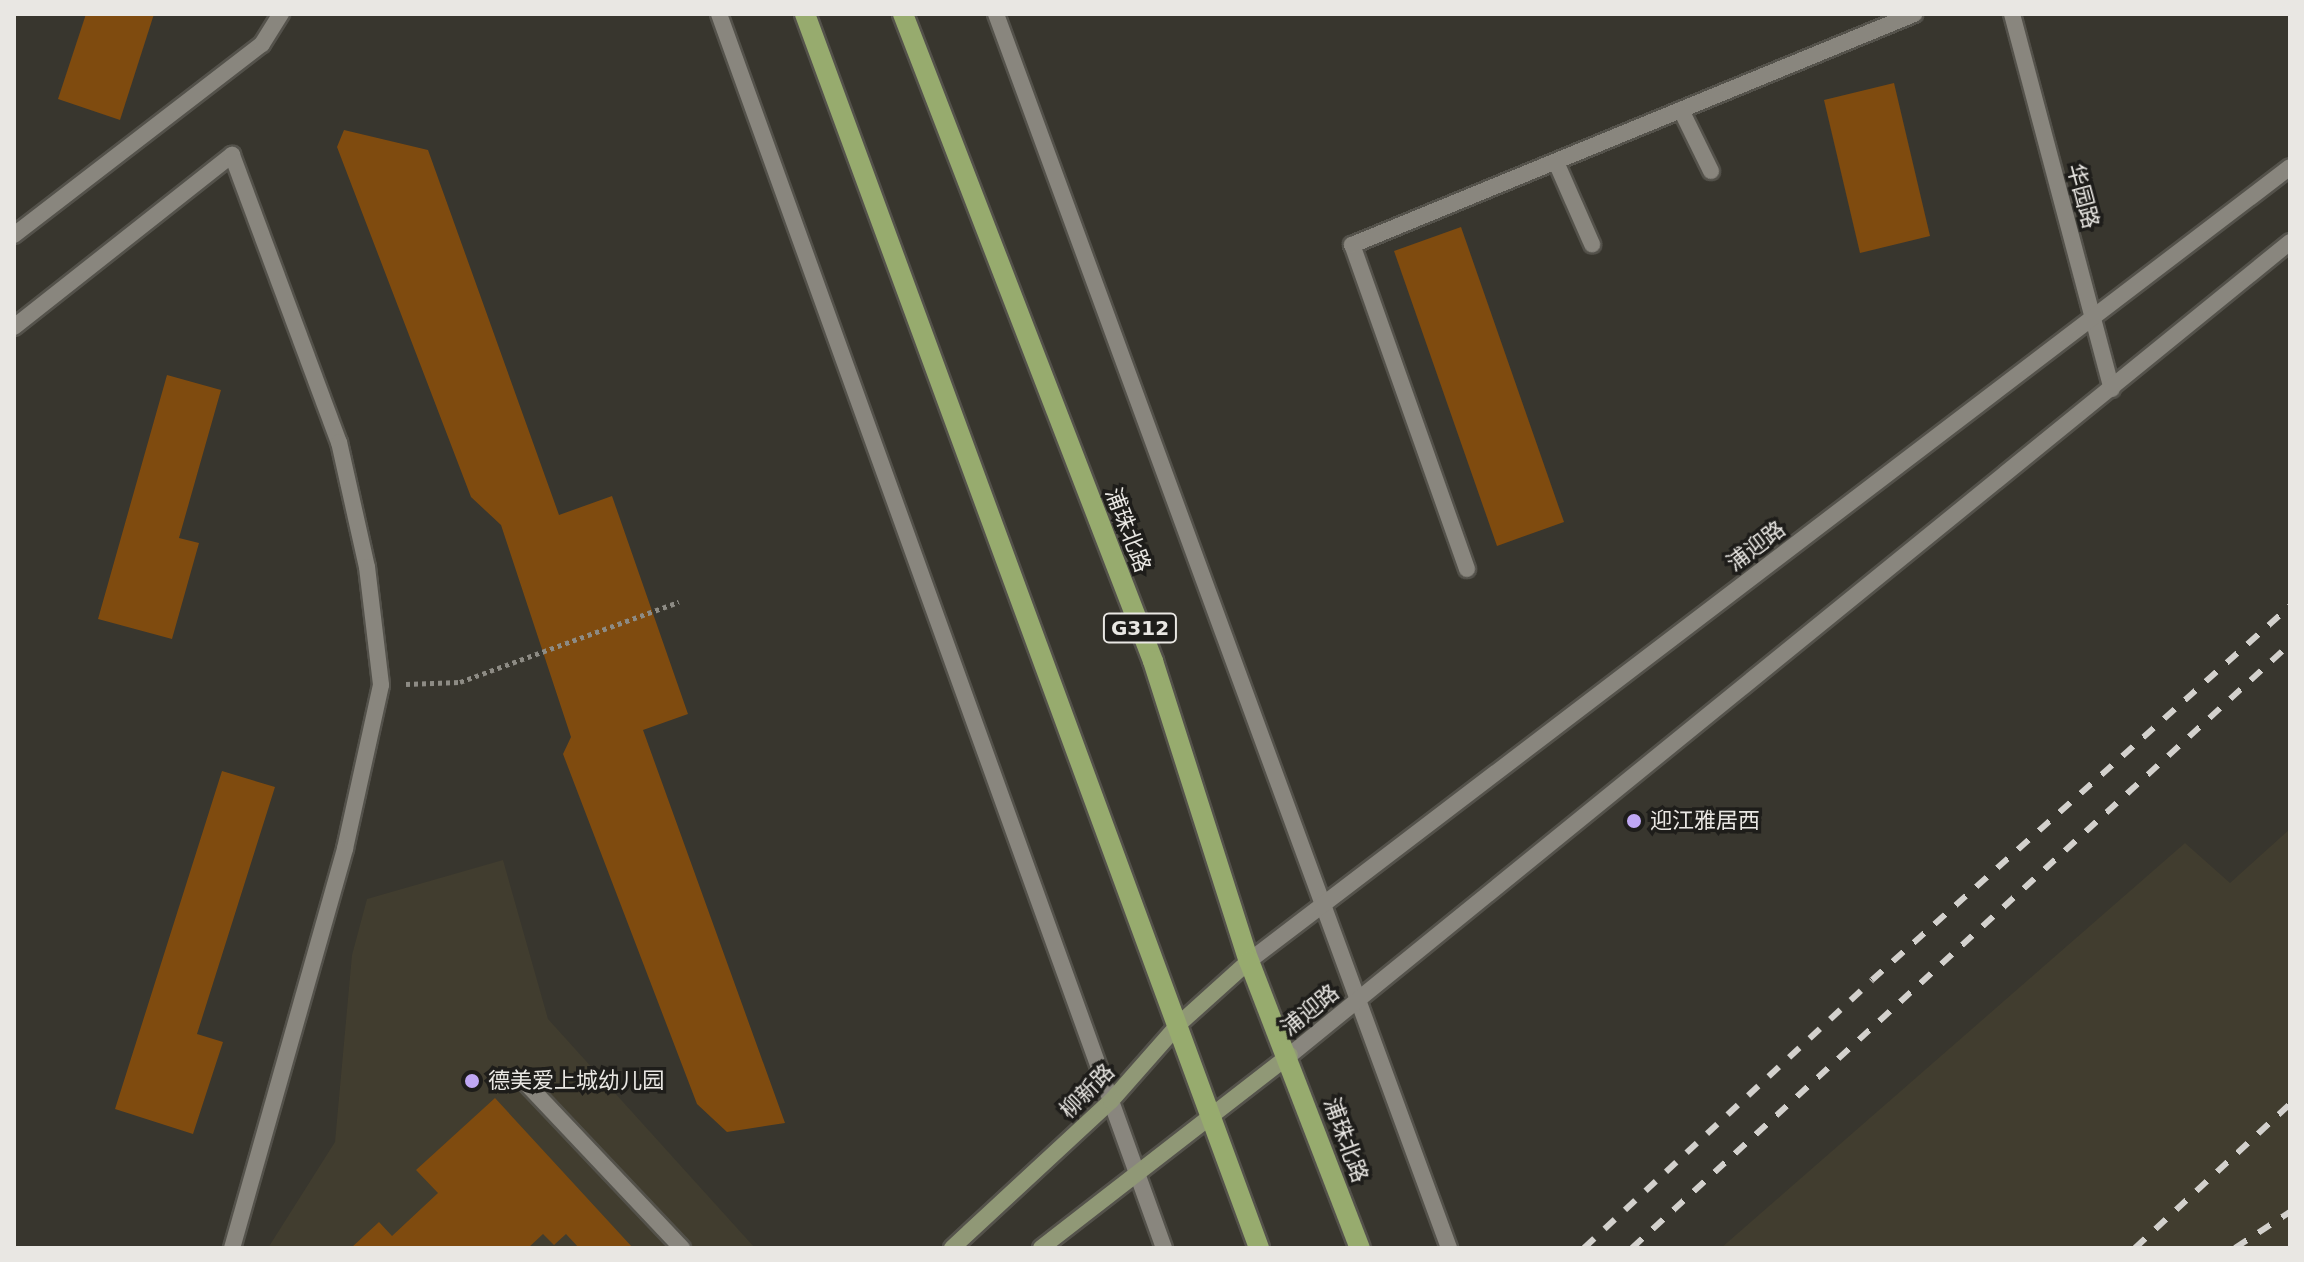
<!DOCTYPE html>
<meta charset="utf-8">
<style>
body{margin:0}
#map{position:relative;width:2304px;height:1262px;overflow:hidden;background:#38362e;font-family:"DejaVu Sans","Noto Sans SC",sans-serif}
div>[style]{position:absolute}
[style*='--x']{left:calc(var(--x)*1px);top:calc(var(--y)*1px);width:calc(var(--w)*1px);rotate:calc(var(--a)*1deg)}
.built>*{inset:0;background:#413d2f}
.building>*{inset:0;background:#7f4b0f}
.path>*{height:5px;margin-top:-2.5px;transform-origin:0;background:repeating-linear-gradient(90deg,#8d8b84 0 4px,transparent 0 8px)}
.roads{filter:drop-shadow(2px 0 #54524b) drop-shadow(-2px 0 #54524b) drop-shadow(0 2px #54524b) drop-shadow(0 -2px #54524b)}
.service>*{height:16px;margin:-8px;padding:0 8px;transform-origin:8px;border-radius:8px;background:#89867e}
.minor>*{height:16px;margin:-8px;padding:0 8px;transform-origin:8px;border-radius:8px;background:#89867e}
.tertiary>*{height:16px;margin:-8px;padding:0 8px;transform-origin:8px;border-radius:8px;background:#89867e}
.secondary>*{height:16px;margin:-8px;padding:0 8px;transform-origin:8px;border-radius:8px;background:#909876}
.primary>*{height:20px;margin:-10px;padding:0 10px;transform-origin:10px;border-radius:10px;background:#97ab6e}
.rail>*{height:6px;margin-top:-3px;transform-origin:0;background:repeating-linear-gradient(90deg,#d3d1cd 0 14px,transparent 0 28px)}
.dots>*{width:22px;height:22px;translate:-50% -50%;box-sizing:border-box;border:4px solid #1e1d1a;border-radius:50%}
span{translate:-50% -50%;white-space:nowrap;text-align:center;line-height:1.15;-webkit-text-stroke:7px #1e1d1a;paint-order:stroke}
.shield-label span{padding:2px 6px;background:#1e1d1a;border:2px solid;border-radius:6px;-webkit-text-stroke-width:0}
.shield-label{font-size:20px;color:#e9e7e3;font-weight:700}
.street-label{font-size:22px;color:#e9e7e3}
.poi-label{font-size:22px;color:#e9e7e3}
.left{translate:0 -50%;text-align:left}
.frame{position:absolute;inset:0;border:16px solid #e9e7e3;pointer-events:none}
</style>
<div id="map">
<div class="built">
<i style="clip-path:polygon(2290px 829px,2290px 1248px,1721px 1248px,2185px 843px,2230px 883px)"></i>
<i style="clip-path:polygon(503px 860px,548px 1019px,755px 1248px,268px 1248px,335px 1142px,352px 955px,367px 899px)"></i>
</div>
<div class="building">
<i style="clip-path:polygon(86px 14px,154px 14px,120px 120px,58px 99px)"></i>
<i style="clip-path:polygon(1894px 83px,1930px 236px,1860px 253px,1824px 100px)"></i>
<i style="clip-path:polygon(344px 130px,428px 150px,559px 515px,612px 496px,688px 714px,643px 730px,785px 1123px,727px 1132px,697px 1104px,563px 754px,571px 737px,501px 525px,471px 497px,337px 147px)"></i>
<i style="clip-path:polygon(1461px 227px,1564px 522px,1497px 546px,1394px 251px)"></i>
<i style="clip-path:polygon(167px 375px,221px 390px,179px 538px,199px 543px,172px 639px,98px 619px)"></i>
<i style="clip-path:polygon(222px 771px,275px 787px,197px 1034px,223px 1042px,193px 1134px,115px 1109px)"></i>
<i style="clip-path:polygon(495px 1098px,633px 1248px,579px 1248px,566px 1234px,554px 1245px,543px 1234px,528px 1248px,351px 1248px,379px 1222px,392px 1236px,438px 1193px,416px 1170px)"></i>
</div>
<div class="path">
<i style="--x:406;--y:684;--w:54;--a:-2.1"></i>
<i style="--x:460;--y:682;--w:233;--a:-20.1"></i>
</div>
<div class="roads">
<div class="service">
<i style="--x:1681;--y:110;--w:68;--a:63.8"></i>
<i style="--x:1556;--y:162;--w:90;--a:66.3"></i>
<i style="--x:14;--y:235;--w:313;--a:-37.6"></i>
<i style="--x:262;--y:44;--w:36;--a:-58"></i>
<i style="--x:14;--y:327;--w:278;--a:-38.3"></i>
<i style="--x:232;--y:155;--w:306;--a:69.6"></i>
<i style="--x:339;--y:442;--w:128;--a:77.4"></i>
<i style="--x:367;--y:567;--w:119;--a:83.2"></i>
<i style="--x:381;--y:685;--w:168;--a:102.4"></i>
<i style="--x:345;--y:849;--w:415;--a:105.8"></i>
<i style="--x:1467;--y:569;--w:344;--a:-109.5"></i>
<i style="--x:1352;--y:245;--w:608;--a:-22.34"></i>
<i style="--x:524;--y:1081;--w:230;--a:46.6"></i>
</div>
<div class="minor">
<i style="--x:2012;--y:14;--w:388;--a:75.1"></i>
</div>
<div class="tertiary">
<i style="--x:719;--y:14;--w:1312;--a:70.17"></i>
<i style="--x:996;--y:14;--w:1315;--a:69.84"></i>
<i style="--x:1249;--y:961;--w:1309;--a:-37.33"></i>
<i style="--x:1290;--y:1055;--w:1289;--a:-39.11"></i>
</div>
<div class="secondary">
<i style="--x:952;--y:1248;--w:217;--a:-42.8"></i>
<i style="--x:1111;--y:1101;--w:103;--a:-48.6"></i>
<i style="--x:1179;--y:1024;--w:94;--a:-42"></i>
<i style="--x:1041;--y:1248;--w:315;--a:-37.8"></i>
</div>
<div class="primary">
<i style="--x:805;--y:14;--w:1315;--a:69.8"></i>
<i style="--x:903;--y:14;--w:694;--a:68.87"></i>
<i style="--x:1153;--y:661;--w:315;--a:72.3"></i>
<i style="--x:1249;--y:961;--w:308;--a:68.9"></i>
</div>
</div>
<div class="rail">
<i style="--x:1584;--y:1248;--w:393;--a:-42.9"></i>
<i style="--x:1872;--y:980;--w:561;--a:-41.82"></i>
<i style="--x:1632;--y:1248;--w:893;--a:-42.55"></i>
<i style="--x:2135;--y:1248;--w:212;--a:-42.9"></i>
<i style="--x:2235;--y:1248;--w:66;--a:-33.2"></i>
</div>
<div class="dots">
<i style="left:1634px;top:821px;background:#c0a8f4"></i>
<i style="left:472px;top:1081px;background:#c0a8f4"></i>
</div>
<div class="shield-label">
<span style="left:1140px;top:628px">G312</span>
</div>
<div class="street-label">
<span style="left:2083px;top:196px;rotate:75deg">华园路</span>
<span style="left:1128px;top:530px;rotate:69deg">浦珠北路</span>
<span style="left:1756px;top:546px;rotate:-37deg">浦迎路</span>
<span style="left:1310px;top:1010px;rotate:-39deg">浦迎路</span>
<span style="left:1087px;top:1091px;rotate:-45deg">柳新路</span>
<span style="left:1346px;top:1140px;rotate:70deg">浦珠北路</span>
</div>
<div class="poi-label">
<span class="left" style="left:1650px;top:821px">迎江雅居西</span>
<span class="left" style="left:488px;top:1081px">德美爱上城幼儿园</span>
</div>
<div class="frame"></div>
</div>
